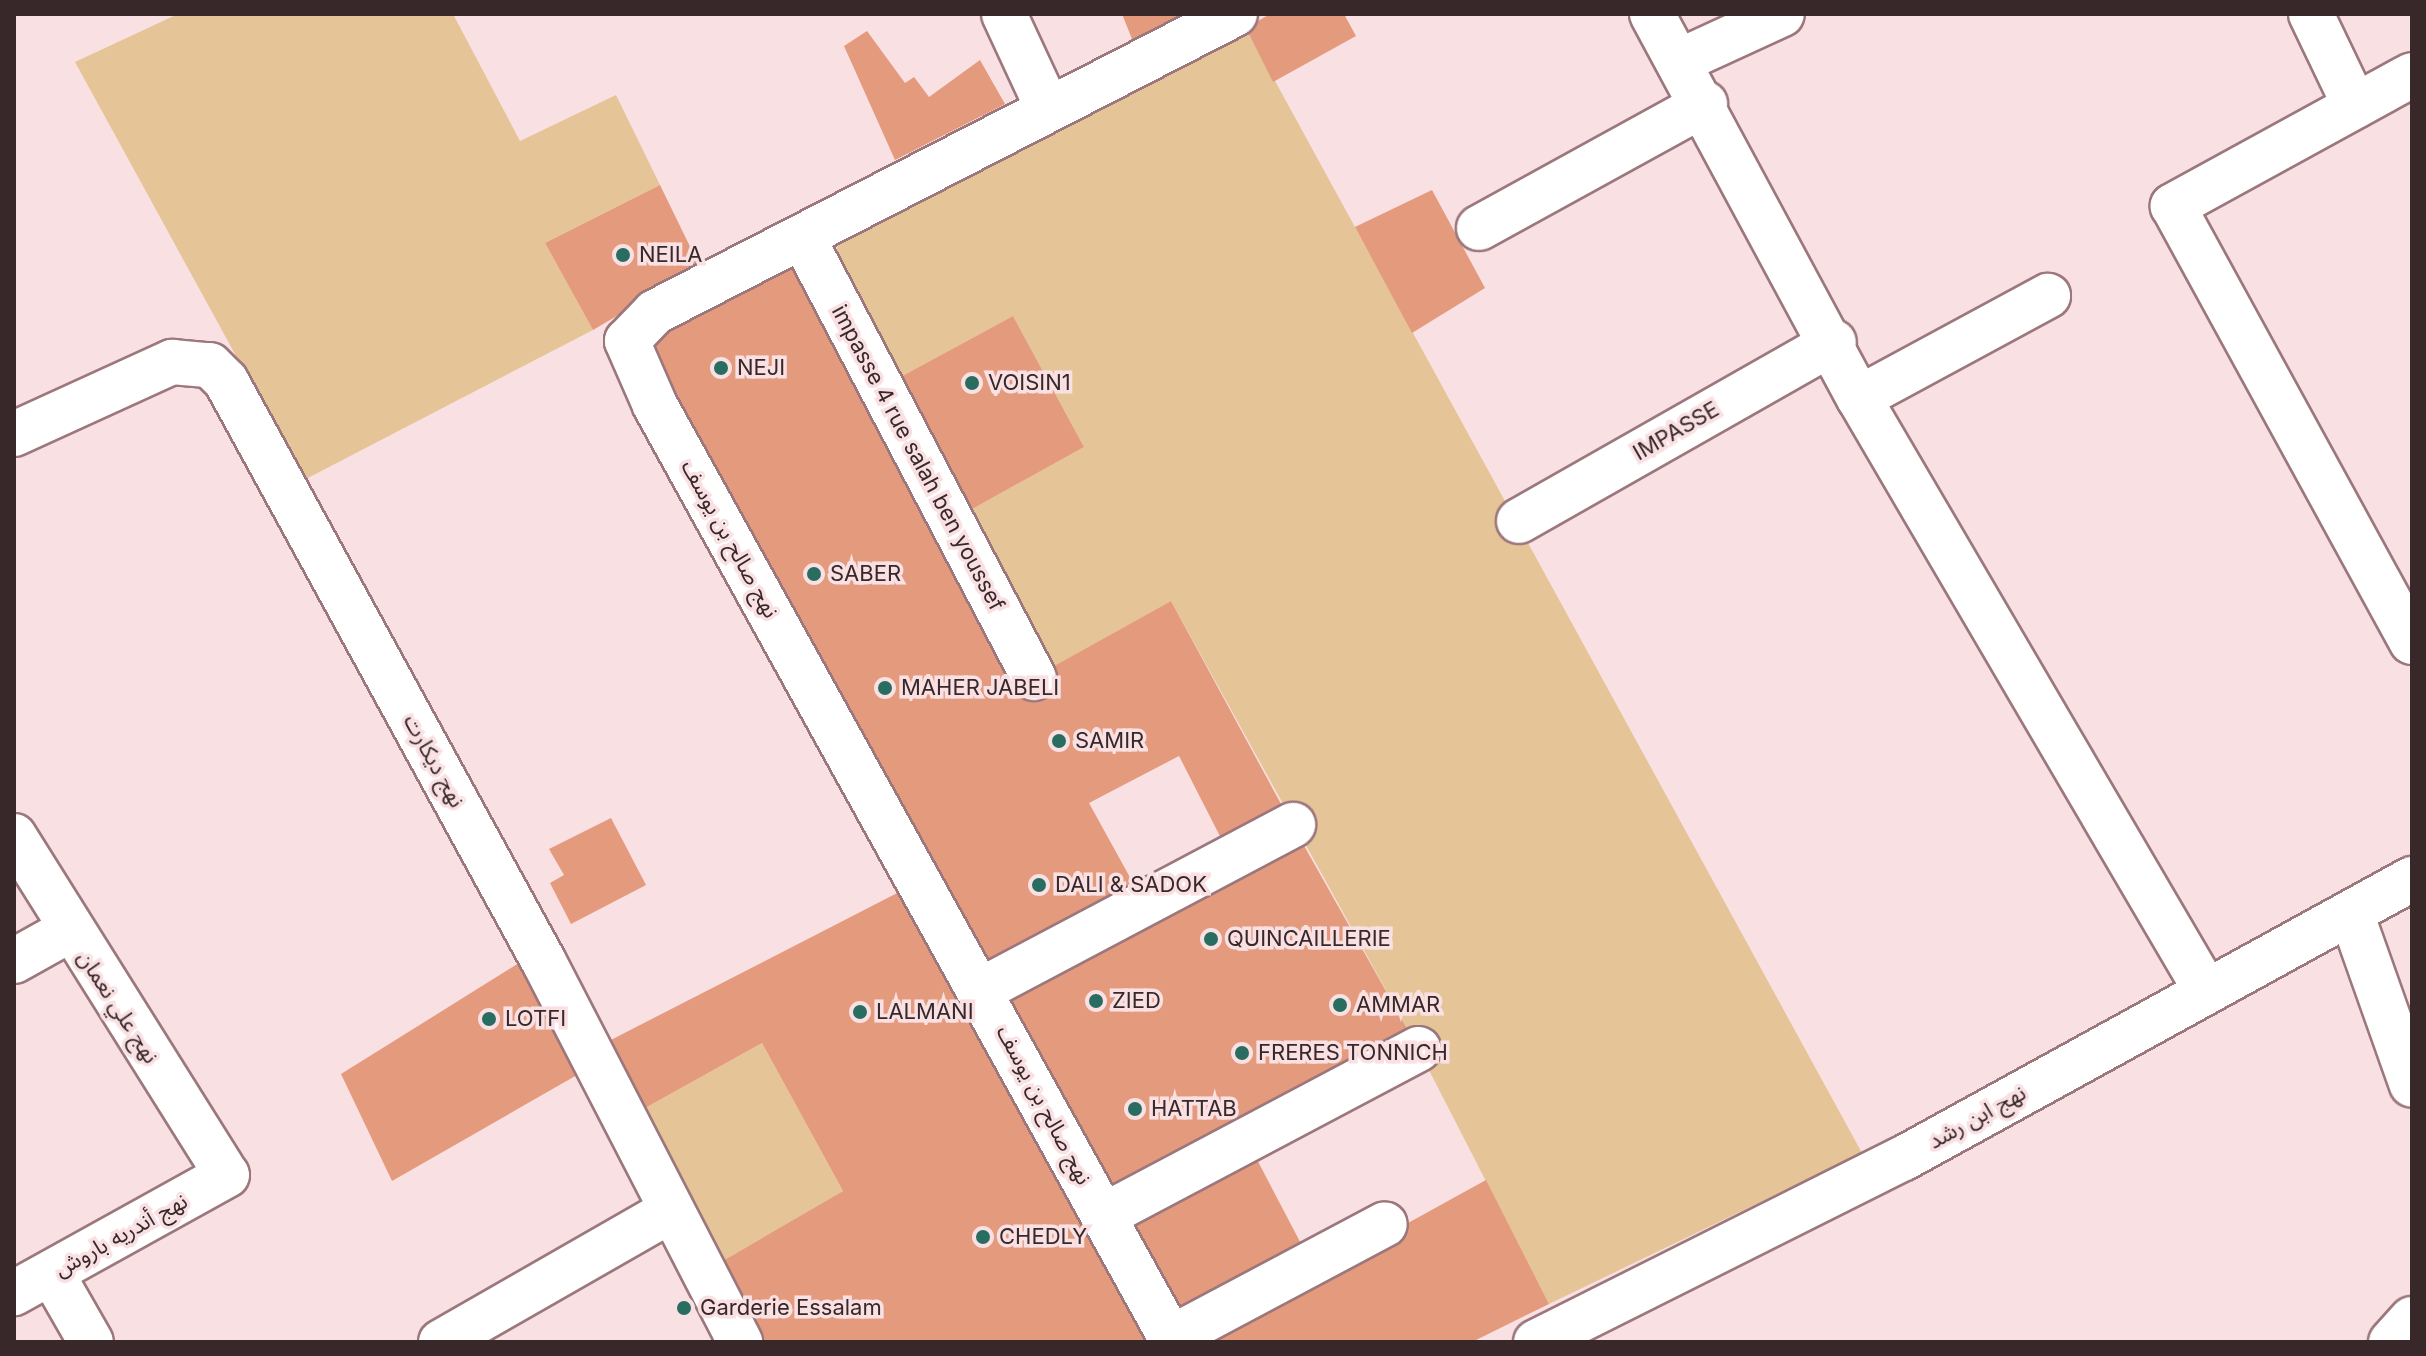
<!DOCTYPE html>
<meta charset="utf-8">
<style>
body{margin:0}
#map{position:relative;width:2426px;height:1356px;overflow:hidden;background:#f9e0e3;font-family:Inter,"Noto Sans Arabic",sans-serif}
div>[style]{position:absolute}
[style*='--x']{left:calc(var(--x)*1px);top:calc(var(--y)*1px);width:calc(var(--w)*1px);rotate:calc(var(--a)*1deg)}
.green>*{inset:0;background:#e5c597}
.building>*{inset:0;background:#e49a7d}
.roads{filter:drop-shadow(2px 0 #9c777c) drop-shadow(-2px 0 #9c777c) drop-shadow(0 2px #9c777c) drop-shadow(0 -2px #9c777c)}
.street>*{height:44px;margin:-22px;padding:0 22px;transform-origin:22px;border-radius:22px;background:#fff}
.dots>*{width:22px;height:22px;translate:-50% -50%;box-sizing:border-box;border:4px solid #f9e0e3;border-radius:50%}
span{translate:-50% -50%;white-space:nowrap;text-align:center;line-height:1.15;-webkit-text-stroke:7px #f9e0e3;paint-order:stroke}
.poi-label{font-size:22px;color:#38282a}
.left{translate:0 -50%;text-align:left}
.street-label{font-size:22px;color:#38282a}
.frame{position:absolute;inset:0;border:16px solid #38282a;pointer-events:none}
</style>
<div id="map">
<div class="green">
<i style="clip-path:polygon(178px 14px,453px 14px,520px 141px,616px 95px,660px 185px,545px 243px,593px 330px,304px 480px,75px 62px)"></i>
<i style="clip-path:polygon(1246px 28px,1862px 1153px,1549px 1304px,1413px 1039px,1171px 601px,1048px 670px,965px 513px,1084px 447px,1013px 316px,893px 381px,832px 259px,844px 233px)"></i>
<i style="clip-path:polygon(762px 1043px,843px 1191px,714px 1266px,638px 1112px)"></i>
</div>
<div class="building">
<i style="clip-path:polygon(1122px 14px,1194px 14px,1134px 44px)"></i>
<i style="clip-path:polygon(1270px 14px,1344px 14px,1356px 36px,1273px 82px,1246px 28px)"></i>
<i style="clip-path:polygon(867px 31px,905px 83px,914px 77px,929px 97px,980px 60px,1005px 104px,895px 160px,844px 46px)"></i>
<i style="clip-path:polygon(660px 185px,700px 267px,593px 330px,545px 243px)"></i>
<i style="clip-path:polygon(1432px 190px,1485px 288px,1412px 333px,1355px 227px)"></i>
<i style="clip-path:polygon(796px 258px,1022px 684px,1171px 601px,1287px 815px,1225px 846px,1179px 756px,1089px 803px,1138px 892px,990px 970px,645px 348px,665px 328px)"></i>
<i style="clip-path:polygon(1013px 316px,1084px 447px,965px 513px,893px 381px)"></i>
<i style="clip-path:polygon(611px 818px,646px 885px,571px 924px,550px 883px,564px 875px,549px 849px)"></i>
<i style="clip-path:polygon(1298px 835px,1413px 1039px,1114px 1199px,1002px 993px)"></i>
<i style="clip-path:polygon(905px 889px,1155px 1342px,756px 1342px,714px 1266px,843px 1191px,762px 1043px,638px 1112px,605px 1043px)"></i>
<i style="clip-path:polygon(519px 963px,577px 1075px,392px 1181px,341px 1074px)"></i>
<i style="clip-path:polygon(1253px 1152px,1308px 1257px,1184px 1322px,1130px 1215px)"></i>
<i style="clip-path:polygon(1486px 1180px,1549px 1304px,1472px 1342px,1192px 1342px)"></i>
</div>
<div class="roads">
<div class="street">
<i style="--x:1004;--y:14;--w:105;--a:65.1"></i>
<i style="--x:1652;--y:14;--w:436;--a:61.7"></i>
<i style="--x:1859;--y:398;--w:685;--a:59.65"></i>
<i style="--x:2311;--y:14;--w:102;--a:64.4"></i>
<i style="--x:1680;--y:61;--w:112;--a:-24.7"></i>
<i style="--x:2412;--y:75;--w:273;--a:151.3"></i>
<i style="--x:2173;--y:206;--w:497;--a:61.3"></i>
<i style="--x:1479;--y:228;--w:258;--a:-28.8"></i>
<i style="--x:803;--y:238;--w:497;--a:62.3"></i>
<i style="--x:1859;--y:398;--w:215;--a:-28.4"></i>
<i style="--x:14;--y:434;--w:174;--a:-24.5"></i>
<i style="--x:172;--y:362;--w:38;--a:5"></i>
<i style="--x:210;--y:365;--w:23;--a:45"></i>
<i style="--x:226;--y:381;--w:662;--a:61.31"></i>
<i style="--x:544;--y:962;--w:428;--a:62.7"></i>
<i style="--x:1519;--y:521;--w:362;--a:-29.6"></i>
<i style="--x:14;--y:836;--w:400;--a:57.9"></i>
<i style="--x:227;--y:1175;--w:244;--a:151"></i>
<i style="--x:2351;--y:913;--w:182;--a:70.5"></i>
<i style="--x:14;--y:961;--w:62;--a:-29.1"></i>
<i style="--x:983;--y:989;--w:351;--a:-27.9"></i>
<i style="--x:1103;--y:1216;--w:357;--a:-27.9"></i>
<i style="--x:52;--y:1274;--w:78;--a:60.2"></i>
<i style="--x:1171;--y:1338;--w:242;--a:-28"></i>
<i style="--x:441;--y:1342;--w:264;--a:-29.8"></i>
<i style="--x:1173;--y:1342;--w:1071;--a:-118.94"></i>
<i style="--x:655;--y:405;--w:70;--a:-113.6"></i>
<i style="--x:627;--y:341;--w:40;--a:-46"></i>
<i style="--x:655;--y:312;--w:652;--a:-27.19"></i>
<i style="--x:1536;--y:1342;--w:411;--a:-26.6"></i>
<i style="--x:1904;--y:1158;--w:580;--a:-28.78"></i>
<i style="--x:2391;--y:1342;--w:31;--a:-48"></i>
</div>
</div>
<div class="dots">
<i style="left:623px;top:255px;background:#296d60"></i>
<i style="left:721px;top:368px;background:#296d60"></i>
<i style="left:972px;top:383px;background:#296d60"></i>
<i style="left:814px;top:574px;background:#296d60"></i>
<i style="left:885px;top:688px;background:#296d60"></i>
<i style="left:1059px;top:741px;background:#296d60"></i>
<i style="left:1039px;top:885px;background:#296d60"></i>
<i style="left:1211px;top:939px;background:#296d60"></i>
<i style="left:1096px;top:1001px;background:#296d60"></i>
<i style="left:1340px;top:1005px;background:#296d60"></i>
<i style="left:860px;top:1012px;background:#296d60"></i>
<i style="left:489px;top:1019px;background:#296d60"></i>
<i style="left:1242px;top:1053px;background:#296d60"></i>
<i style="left:1135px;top:1109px;background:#296d60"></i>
<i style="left:983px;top:1237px;background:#296d60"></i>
<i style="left:684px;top:1308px;background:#296d60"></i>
</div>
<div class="poi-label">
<span class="left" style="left:639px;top:255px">NEILA</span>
<span class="left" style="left:737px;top:368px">NEJI</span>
<span class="left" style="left:988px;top:383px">VOISIN1</span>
<span class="left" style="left:830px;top:574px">SABER</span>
<span class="left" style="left:901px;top:688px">MAHER JABELI</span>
<span class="left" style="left:1075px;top:741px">SAMIR</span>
<span class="left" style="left:1055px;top:885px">DALI &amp; SADOK</span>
<span class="left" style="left:1227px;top:939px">QUINCAILLERIE</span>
<span class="left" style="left:1112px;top:1001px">ZIED</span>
<span class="left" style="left:1356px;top:1005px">AMMAR</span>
<span class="left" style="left:876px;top:1012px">LALMANI</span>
<span class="left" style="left:505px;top:1019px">LOTFI</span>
<span class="left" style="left:1258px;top:1053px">FRERES TONNICH</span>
<span class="left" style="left:1151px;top:1109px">HATTAB</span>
<span class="left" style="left:999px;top:1237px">CHEDLY</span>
<span class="left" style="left:700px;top:1308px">Garderie Essalam</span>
</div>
<div class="street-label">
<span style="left:1676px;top:431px;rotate:-30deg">IMPASSE</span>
<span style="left:918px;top:458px;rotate:62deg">impasse 4 rue salah ben youssef</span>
<span style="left:730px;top:539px;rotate:61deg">نهج صالح بن يوسف</span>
<span style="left:434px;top:761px;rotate:61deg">نهج ديكارت</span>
<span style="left:118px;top:1007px;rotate:57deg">نهج علي نعمان</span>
<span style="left:1044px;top:1105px;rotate:62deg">نهج صالح بن يوسف</span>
<span style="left:1977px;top:1117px;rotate:-29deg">نهج ابن رشد</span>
<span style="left:121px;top:1235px;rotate:-29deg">نهج أندريه باروش</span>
</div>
<div class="frame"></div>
</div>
